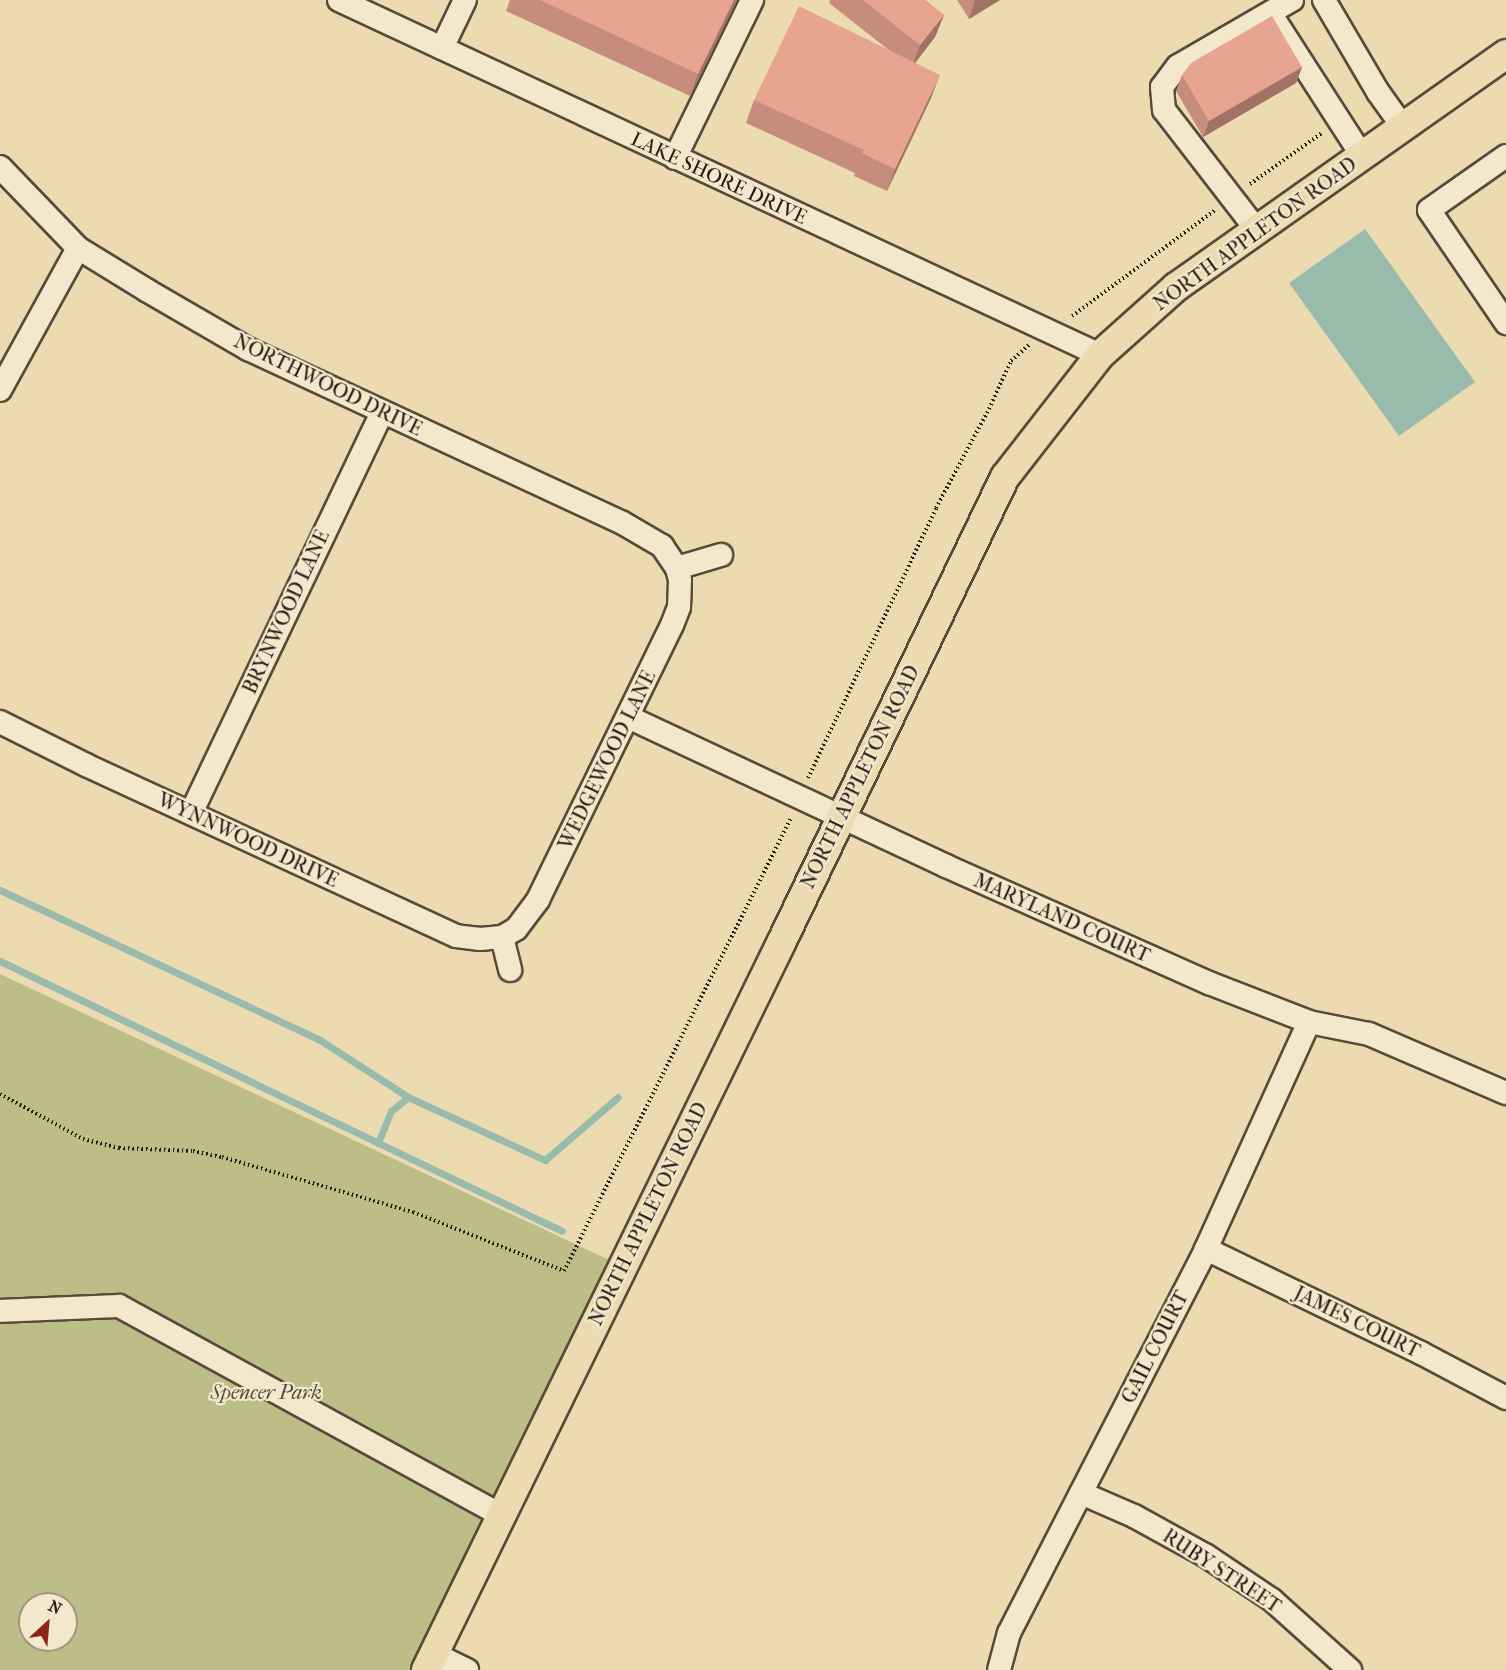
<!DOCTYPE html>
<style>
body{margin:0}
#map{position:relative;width:1506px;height:1670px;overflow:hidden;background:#ecdbb0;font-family:"IM FELL French Canon",serif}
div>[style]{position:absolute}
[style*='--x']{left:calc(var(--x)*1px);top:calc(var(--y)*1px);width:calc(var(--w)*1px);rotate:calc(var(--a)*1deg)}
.green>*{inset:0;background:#bdbe87}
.water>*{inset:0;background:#99bbab}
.stream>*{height:7px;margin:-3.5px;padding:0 3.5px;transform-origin:3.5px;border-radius:3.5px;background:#99bbab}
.path>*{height:4px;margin-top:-2px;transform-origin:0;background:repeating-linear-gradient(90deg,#271a13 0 1.5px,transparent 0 4.5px)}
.roads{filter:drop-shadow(2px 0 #584a3a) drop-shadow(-2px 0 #584a3a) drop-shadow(0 2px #584a3a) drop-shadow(0 -2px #584a3a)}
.minor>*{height:22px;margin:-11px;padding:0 11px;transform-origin:11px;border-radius:11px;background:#f3e8cc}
.major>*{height:28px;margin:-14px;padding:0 14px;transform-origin:14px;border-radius:14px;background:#ecdbb0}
.wall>*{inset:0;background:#c68d7d}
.shaded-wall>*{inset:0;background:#a17366}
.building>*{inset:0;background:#e6a491}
span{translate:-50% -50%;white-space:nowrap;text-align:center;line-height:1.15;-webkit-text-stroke:4.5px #f3e8cc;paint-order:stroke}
.street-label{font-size:20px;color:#271a13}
.park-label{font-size:20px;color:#544b36;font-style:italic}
.north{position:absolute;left:18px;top:1592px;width:60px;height:60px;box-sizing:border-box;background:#f3e8cc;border:2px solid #a19682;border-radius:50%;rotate:26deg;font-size:16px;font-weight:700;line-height:24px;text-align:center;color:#271a13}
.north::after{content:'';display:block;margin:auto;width:21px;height:27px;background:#8f2418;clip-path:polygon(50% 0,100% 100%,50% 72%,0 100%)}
</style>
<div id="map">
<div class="green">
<i style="clip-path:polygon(evenodd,0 974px,622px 1266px,427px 1670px,0 1670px,0 974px,30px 1604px,66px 1604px,66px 1640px,30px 1640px,30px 1604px)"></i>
</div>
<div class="water">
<i style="clip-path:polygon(1365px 229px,1475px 382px,1399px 436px,1289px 283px)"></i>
</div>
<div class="stream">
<i style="--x:0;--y:890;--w:353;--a:25.1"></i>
<i style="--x:320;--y:1040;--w:105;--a:32.9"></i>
<i style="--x:408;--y:1097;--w:151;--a:24.7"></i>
<i style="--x:545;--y:1160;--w:96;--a:-40.8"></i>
<i style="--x:0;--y:961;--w:623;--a:25.66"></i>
<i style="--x:378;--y:1143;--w:35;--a:-68"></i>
<i style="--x:391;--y:1111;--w:22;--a:-39"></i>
</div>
<div class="path">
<i style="--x:1250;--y:184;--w:88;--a:-35.3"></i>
<i style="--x:1072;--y:316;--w:178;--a:-36.5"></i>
<i style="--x:808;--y:778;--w:299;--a:-64.6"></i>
<i style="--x:936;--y:508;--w:108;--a:-61.8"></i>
<i style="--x:987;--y:413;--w:57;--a:-65.2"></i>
<i style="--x:1011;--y:361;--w:24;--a:-42"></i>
<i style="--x:0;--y:1094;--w:94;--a:28.5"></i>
<i style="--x:83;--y:1139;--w:37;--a:14"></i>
<i style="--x:119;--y:1148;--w:74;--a:2.3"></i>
<i style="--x:193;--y:1151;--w:30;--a:12"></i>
<i style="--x:222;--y:1157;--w:199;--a:16.1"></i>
<i style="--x:413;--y:1212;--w:162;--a:21.3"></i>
<i style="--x:564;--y:1271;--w:507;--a:-63.38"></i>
</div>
<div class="roads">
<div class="minor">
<i style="--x:339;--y:0;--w:840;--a:25.01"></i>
<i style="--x:1324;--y:0;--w:107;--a:59.6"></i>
<i style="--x:1378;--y:92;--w:43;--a:54.5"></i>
<i style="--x:1270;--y:13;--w:170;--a:57.2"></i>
<i style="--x:442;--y:48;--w:53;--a:-64.4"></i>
<i style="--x:1506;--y:156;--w:94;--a:145"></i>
<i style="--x:1429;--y:210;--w:137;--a:55.7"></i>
<i style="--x:675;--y:158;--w:176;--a:-64"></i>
<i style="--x:0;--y:167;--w:112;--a:46.1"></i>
<i style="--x:78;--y:248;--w:82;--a:31.6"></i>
<i style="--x:148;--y:291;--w:116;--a:30.1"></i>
<i style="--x:248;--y:349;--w:411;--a:24.9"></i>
<i style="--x:621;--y:522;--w:48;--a:30.3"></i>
<i style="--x:662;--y:546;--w:27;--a:56"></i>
<i style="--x:677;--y:568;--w:12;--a:76"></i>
<i style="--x:680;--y:580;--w:27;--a:92"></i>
<i style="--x:679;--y:607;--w:19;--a:111"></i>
<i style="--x:672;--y:625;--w:306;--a:116"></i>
<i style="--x:538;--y:900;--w:36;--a:127"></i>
<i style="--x:516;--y:929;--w:16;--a:150"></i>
<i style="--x:502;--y:937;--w:22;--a:175"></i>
<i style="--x:480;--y:939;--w:24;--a:-173"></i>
<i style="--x:456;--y:936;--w:408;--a:-155.2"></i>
<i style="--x:86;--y:765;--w:96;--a:-153.4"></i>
<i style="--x:1256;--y:229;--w:150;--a:-127.7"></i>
<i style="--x:1164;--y:110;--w:23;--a:-95"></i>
<i style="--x:1162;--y:87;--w:26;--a:-53"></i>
<i style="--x:1178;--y:66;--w:132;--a:-30.1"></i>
<i style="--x:0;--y:390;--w:162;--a:-61.2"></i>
<i style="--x:677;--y:568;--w:46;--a:-16.5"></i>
<i style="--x:628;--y:717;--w:351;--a:25.1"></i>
<i style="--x:946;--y:866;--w:288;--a:24"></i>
<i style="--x:1209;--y:983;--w:107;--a:21.3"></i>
<i style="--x:1309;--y:1022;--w:61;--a:11.3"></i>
<i style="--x:1369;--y:1034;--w:149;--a:23.3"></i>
<i style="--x:191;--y:813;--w:444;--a:-64.5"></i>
<i style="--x:502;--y:937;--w:34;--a:76"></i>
<i style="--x:1206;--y:1249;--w:239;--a:25.8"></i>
<i style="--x:1421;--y:1353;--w:96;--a:27.9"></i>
<i style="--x:0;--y:1311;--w:119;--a:-2.4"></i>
<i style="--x:119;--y:1306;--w:437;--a:28.7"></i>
<i style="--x:1081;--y:1493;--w:58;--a:23.5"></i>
<i style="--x:1134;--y:1516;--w:81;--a:28.8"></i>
<i style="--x:1205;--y:1555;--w:81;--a:33.9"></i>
<i style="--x:1272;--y:1600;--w:105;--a:41.9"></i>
<i style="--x:434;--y:1654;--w:37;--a:26"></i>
<i style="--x:999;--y:1670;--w:38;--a:-75"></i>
<i style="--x:1009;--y:1633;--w:432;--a:-62.8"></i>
<i style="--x:1206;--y:1249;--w:249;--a:-65.6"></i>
</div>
<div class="major">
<i style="--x:426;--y:1670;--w:811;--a:-63.97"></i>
<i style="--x:782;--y:941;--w:515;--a:-64.33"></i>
<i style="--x:1005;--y:477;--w:155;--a:-52.1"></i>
<i style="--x:1100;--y:355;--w:102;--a:-41.8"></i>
<i style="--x:1176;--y:287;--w:404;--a:-35.2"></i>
</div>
</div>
<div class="wall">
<i style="clip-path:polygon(510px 0,737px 0,690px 96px,506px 11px)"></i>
<i style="clip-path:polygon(830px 0,925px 0,944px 15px,935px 37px,915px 63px,931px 98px,887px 191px,854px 176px,855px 173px,746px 123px,754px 100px,890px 51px,829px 3px)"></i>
<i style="clip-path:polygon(957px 0,1000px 0,969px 19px)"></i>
<i style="clip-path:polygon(1302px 67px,1296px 83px,1203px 137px,1176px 91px,1182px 75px)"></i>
</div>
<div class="shaded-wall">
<i style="clip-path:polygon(734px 0,737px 0,690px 96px,698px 74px)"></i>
<i style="clip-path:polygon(975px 0,1000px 0,969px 19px)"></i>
<i style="clip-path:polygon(944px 15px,935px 37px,912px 67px,920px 45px)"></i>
<i style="clip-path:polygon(1302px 67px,1296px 83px,1203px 137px,1209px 121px)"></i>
<i style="clip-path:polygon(940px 75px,931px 98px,887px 191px,895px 169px)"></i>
</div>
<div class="building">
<i style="clip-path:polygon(540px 0,734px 0,698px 74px)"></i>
<i style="clip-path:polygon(863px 0,925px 0,944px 15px,920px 45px)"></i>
<i style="clip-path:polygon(799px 6px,940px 75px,895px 169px,862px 153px,864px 150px,754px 100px)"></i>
<i style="clip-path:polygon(1272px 16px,1302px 67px,1209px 121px,1182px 75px,1191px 63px)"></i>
</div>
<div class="street-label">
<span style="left:719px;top:178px;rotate:25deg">LAKE SHORE DRIVE</span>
<span style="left:1255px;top:234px;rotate:-36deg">NORTH APPLETON ROAD</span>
<span style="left:328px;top:385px;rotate:26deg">NORTHWOOD DRIVE</span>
<span style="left:286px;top:612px;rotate:-65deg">BRYNWOOD LANE</span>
<span style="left:607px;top:760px;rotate:-64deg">WEDGEWOOD LANE</span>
<span style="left:860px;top:777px;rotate:-64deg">NORTH APPLETON ROAD</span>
<span style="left:248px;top:840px;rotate:25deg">WYNNWOOD DRIVE</span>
<span style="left:1062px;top:918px;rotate:24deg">MARYLAND COURT</span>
<span style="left:648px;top:1214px;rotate:-64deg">NORTH APPLETON ROAD</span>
<span style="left:1357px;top:1322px;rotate:26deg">JAMES COURT</span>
<span style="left:1155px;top:1347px;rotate:-63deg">GAIL COURT</span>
<span style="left:1222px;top:1571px;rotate:33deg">RUBY STREET</span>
</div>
<div class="park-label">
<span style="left:266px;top:1392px">Spencer Park</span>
</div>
<div class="north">N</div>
</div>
